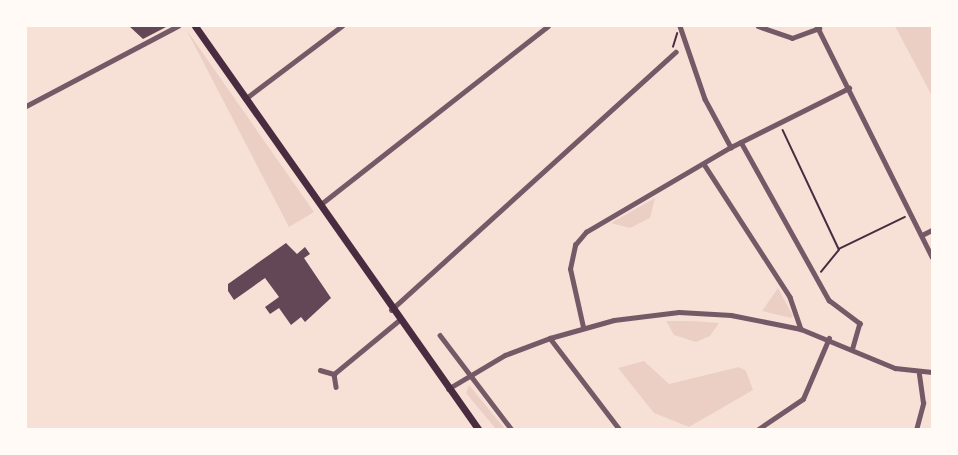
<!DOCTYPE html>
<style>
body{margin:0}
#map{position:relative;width:958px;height:455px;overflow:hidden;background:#f7e1d7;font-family:"Varela Round",sans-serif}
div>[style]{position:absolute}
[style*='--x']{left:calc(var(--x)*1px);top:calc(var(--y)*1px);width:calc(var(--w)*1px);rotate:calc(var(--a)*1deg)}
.green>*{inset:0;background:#ebcfc5}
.building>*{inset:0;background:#644757}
.path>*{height:1.5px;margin:-0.75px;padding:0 0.75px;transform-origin:0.75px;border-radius:0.75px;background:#4a2c40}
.minor>*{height:4.5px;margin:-2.25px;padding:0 2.25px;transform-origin:2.25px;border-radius:2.25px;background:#755966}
.primary>*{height:7px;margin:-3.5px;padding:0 3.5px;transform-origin:3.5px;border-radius:3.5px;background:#4a2c40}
span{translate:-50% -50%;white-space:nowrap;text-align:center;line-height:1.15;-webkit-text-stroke:6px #fffaf5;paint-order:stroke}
.frame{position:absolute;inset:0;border:27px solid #fffaf5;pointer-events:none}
</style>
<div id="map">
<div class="green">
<i style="clip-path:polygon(895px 26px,932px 26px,932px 96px)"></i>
<i style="clip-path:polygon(186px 29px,314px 212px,289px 227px)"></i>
<i style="clip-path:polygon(655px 198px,650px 218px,630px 228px,611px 223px)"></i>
<i style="clip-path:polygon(778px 288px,793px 316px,791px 318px,762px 311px)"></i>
<i style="clip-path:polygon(666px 321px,692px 321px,719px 323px,710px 336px,696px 342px,674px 335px)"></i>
<i style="clip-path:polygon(644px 361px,669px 384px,739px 367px,746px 371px,753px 390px,689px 427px,654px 413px,618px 368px)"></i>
<i style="clip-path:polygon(469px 385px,505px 429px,496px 429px,466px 393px)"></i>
</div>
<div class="building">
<i style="clip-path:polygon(129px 26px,168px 26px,143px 39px)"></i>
<i style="clip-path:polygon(286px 243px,297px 254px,305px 247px,310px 254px,304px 258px,331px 298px,305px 322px,301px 317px,291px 325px,279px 308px,270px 314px,265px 307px,279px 297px,265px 278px,234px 300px,228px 291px,228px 284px)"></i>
</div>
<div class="path">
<i style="--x:673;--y:47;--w:14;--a:-73"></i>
<i style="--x:783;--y:130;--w:132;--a:64.8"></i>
<i style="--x:839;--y:249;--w:73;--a:-25.9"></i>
<i style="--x:821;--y:272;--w:28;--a:-51"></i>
</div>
<div class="minor">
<i style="--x:680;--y:26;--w:77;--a:71.1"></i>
<i style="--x:705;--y:99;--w:55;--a:61.6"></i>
<i style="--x:758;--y:26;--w:36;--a:19"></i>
<i style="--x:792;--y:38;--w:29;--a:-20"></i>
<i style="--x:817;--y:26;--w:258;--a:63.5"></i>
<i style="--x:245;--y:99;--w:121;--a:-37"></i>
<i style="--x:26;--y:106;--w:172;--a:-27.8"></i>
<i style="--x:741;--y:142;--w:181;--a:60.9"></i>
<i style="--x:829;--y:300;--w:39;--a:37"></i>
<i style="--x:860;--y:323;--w:26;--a:106"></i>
<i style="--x:704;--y:164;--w:158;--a:57.1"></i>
<i style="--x:790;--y:297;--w:34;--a:71"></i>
<i style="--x:321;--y:204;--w:288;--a:-38.1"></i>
<i style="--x:922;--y:235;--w:11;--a:-27"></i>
<i style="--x:391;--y:310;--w:384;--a:-42.2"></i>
<i style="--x:583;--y:327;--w:59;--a:-102.6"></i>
<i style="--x:570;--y:269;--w:25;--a:-78"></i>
<i style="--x:575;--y:245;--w:17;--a:-50"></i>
<i style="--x:586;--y:232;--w:168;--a:-30.4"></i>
<i style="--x:731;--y:147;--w:132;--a:-26.6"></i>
<i style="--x:440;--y:335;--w:119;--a:52.8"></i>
<i style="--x:550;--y:338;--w:116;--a:52.7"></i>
<i style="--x:320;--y:370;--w:15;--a:16"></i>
<i style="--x:334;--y:374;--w:13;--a:81"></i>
<i style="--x:334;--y:374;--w:83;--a:-39.6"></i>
<i style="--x:448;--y:389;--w:66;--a:-30.8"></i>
<i style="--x:505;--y:355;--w:48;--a:-20.7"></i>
<i style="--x:550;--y:338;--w:66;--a:-15.7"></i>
<i style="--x:614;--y:320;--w:65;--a:-7"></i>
<i style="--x:679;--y:312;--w:52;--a:3.3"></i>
<i style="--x:731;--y:315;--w:71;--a:11.3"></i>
<i style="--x:801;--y:329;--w:102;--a:22.5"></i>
<i style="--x:895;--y:368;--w:37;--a:6"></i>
<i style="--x:757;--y:430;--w:55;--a:-34"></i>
<i style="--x:803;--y:399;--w:66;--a:-66.9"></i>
<i style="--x:916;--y:430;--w:28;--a:-75"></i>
<i style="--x:923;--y:403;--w:29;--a:-98"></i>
</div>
<div class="primary">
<i style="--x:195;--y:26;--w:494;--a:54.9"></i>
</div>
<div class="frame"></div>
</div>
